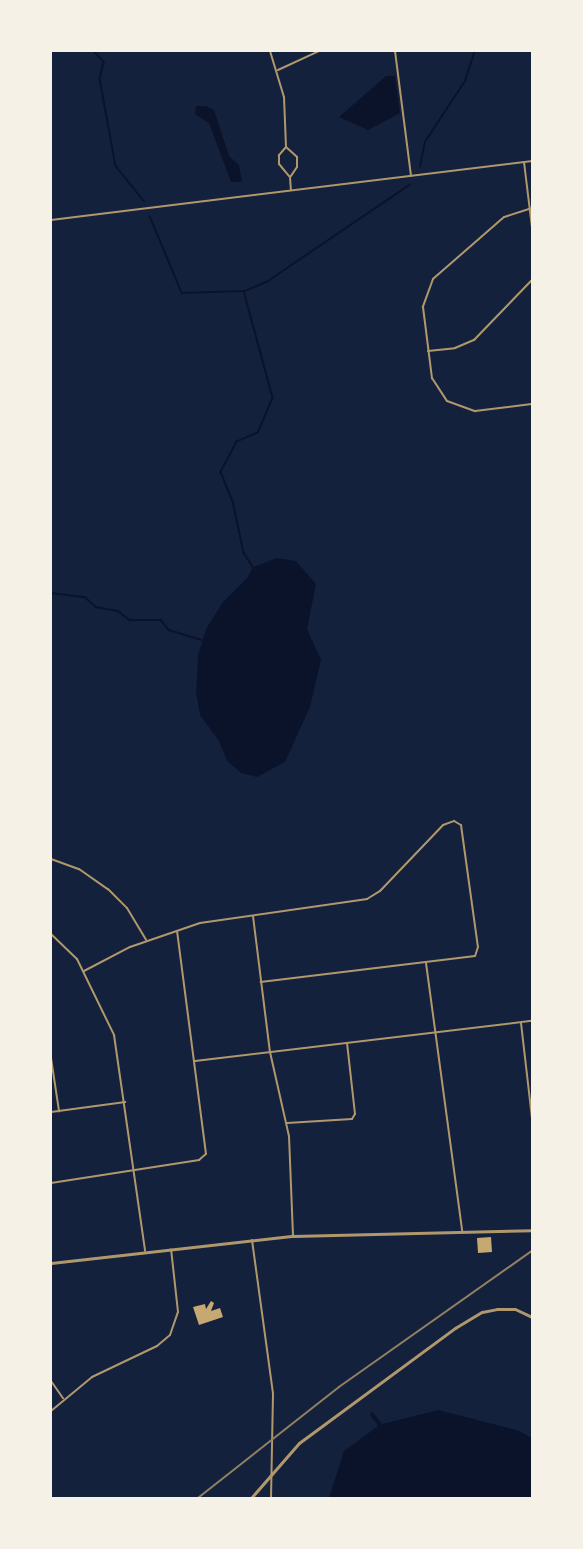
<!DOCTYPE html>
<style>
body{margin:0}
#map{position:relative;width:583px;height:1549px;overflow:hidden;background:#14213d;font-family:"DejaVu Sans",sans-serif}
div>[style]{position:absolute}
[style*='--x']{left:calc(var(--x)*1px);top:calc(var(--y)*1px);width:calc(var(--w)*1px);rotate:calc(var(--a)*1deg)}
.water>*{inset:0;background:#0b132b}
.stream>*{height:1.5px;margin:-0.75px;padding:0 0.75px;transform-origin:0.75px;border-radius:0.75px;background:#0b132b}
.building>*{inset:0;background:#c6a872}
.minor>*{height:2px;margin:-1px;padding:0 1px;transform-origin:1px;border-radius:1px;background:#b1986c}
.tertiary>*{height:3px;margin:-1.5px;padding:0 1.5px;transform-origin:1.5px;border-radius:1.5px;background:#b1986c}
.rail>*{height:1.5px;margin:-0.75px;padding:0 0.75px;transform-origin:0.75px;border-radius:0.75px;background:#918062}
span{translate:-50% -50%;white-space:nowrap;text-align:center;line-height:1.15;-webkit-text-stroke:4.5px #f6f1e7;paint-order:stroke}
.frame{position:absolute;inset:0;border:52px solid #f6f1e7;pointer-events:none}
</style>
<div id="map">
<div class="water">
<i style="clip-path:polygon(386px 76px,395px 76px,400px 113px,368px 130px,339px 117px)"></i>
<i style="clip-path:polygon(206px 106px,214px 110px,229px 156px,239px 165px,242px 182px,231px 182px,209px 123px,195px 114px,196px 106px)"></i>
<i style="clip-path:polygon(277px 558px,296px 561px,316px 584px,307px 629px,321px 660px,310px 707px,285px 762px,257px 777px,241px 773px,227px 761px,219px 741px,200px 715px,196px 693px,198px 655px,206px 629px,223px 602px,247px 578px,253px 567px)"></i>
<i style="clip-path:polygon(438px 1410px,517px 1430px,532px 1438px,532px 1498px,329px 1498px,344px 1451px,378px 1426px,370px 1415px,372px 1411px,382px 1424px)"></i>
</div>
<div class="stream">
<i style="--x:94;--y:51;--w:15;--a:48"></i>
<i style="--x:104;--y:62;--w:17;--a:103"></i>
<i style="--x:100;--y:79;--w:88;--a:79.6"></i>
<i style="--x:116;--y:166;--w:45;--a:51.3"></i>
<i style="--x:420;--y:167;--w:25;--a:-79"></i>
<i style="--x:425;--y:142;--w:73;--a:-56.7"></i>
<i style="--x:465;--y:81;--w:32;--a:-72"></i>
<i style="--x:150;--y:216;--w:83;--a:67.4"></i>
<i style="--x:182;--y:293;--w:62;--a:-1.8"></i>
<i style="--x:244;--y:291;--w:111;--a:74.8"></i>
<i style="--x:273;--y:398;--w:38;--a:113"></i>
<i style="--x:258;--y:433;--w:23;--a:157"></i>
<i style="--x:237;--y:442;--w:34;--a:118"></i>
<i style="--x:221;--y:472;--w:31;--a:68"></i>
<i style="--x:233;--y:501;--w:53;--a:78.1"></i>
<i style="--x:244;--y:553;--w:17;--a:57"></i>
<i style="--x:245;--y:291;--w:25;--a:-23"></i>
<i style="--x:268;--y:281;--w:171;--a:-34.2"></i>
<i style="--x:51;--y:593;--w:34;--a:7"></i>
<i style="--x:85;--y:597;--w:15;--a:42"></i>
<i style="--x:96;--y:607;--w:22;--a:10"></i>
<i style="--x:118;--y:611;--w:15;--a:37"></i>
<i style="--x:130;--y:620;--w:31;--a:0"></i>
<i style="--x:161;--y:620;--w:13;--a:51"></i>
<i style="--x:169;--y:630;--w:34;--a:17"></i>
</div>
<div class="building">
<i style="clip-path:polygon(491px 1237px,492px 1252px,478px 1253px,477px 1238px)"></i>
<i style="clip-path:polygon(211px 1301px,214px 1303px,211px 1311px,220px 1308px,223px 1317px,199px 1325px,193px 1307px,205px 1304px,206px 1309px)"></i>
</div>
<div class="minor">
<i style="--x:270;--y:51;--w:48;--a:73.1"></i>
<i style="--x:284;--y:97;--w:50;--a:87.7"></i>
<i style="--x:286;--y:147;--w:11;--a:131"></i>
<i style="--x:279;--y:155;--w:9;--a:90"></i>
<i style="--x:279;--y:164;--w:17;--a:50"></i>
<i style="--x:290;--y:177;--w:13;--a:86"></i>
<i style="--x:395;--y:51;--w:126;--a:82.7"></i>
<i style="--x:278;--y:70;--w:45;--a:-24.9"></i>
<i style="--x:286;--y:147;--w:15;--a:42"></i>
<i style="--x:297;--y:157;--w:10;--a:90"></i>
<i style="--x:297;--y:167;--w:11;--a:124"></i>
<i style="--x:524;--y:162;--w:65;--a:83"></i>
<i style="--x:532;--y:208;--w:29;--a:162"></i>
<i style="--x:504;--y:217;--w:94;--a:138.9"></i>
<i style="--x:433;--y:279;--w:30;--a:110"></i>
<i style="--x:423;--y:307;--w:72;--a:82.8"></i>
<i style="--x:432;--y:378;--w:27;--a:57"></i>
<i style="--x:447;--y:401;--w:30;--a:20"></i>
<i style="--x:475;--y:411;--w:57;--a:-7"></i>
<i style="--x:51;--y:220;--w:485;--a:-7"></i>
<i style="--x:428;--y:351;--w:27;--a:-6"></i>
<i style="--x:455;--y:348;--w:21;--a:-23"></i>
<i style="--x:474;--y:340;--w:83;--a:-46"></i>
<i style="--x:51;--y:859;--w:30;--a:20"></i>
<i style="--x:79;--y:869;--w:35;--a:35"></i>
<i style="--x:108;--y:889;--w:27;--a:45"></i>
<i style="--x:127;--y:908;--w:37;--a:59"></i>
<i style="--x:253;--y:916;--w:137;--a:82.9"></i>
<i style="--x:270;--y:1052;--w:86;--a:77.3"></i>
<i style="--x:289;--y:1136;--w:100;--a:87.7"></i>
<i style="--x:51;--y:934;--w:36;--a:44"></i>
<i style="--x:77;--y:959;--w:85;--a:64"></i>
<i style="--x:114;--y:1035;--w:218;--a:81.8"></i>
<i style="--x:426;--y:963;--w:270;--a:82.3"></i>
<i style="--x:84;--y:971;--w:52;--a:-27.6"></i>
<i style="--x:130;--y:947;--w:74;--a:-18.9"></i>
<i style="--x:200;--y:923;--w:169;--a:-8.2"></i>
<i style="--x:367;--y:899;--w:15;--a:-32"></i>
<i style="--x:380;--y:891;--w:91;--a:-46.3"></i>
<i style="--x:443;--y:825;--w:12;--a:-20"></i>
<i style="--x:454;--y:821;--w:8;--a:30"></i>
<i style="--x:461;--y:825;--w:123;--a:82.1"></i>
<i style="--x:478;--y:947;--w:9;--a:108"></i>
<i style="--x:475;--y:956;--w:216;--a:173.1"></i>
<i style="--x:521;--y:1023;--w:96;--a:83.4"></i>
<i style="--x:51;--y:1058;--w:54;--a:81.4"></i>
<i style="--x:195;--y:1061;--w:339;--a:-6.8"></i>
<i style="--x:51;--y:1112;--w:75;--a:-7.7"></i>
<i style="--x:287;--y:1123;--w:65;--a:-3.5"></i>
<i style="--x:352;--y:1119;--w:6;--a:-59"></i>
<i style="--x:355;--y:1114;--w:71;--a:-96.4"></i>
<i style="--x:51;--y:1183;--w:150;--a:-8.8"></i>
<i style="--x:199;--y:1160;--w:9;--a:-41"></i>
<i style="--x:206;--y:1154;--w:225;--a:-97.4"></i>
<i style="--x:252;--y:1240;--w:155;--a:82.2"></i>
<i style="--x:273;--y:1394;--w:104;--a:91.1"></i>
<i style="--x:51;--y:1381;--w:21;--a:55"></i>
<i style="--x:51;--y:1411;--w:53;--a:-39.7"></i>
<i style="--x:92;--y:1377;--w:72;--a:-25.5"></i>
<i style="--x:157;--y:1346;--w:17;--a:-40"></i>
<i style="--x:170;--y:1335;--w:24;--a:-71"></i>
<i style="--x:178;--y:1312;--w:63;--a:-96.3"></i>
</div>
<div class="tertiary">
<i style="--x:51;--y:1263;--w:244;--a:-6.4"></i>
<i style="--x:293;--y:1236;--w:239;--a:-1.4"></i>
<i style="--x:251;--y:1498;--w:73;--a:-48.9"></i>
<i style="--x:299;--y:1443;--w:194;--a:-36.4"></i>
<i style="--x:455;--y:1328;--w:31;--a:-31"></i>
<i style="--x:482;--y:1312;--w:15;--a:-11"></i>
<i style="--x:497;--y:1309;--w:18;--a:0"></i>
<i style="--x:515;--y:1309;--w:19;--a:25"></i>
</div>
<div class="rail">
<i style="--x:198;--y:1498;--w:179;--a:-38.2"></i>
<i style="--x:339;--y:1387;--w:236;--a:-35.2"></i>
</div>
<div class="frame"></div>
</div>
